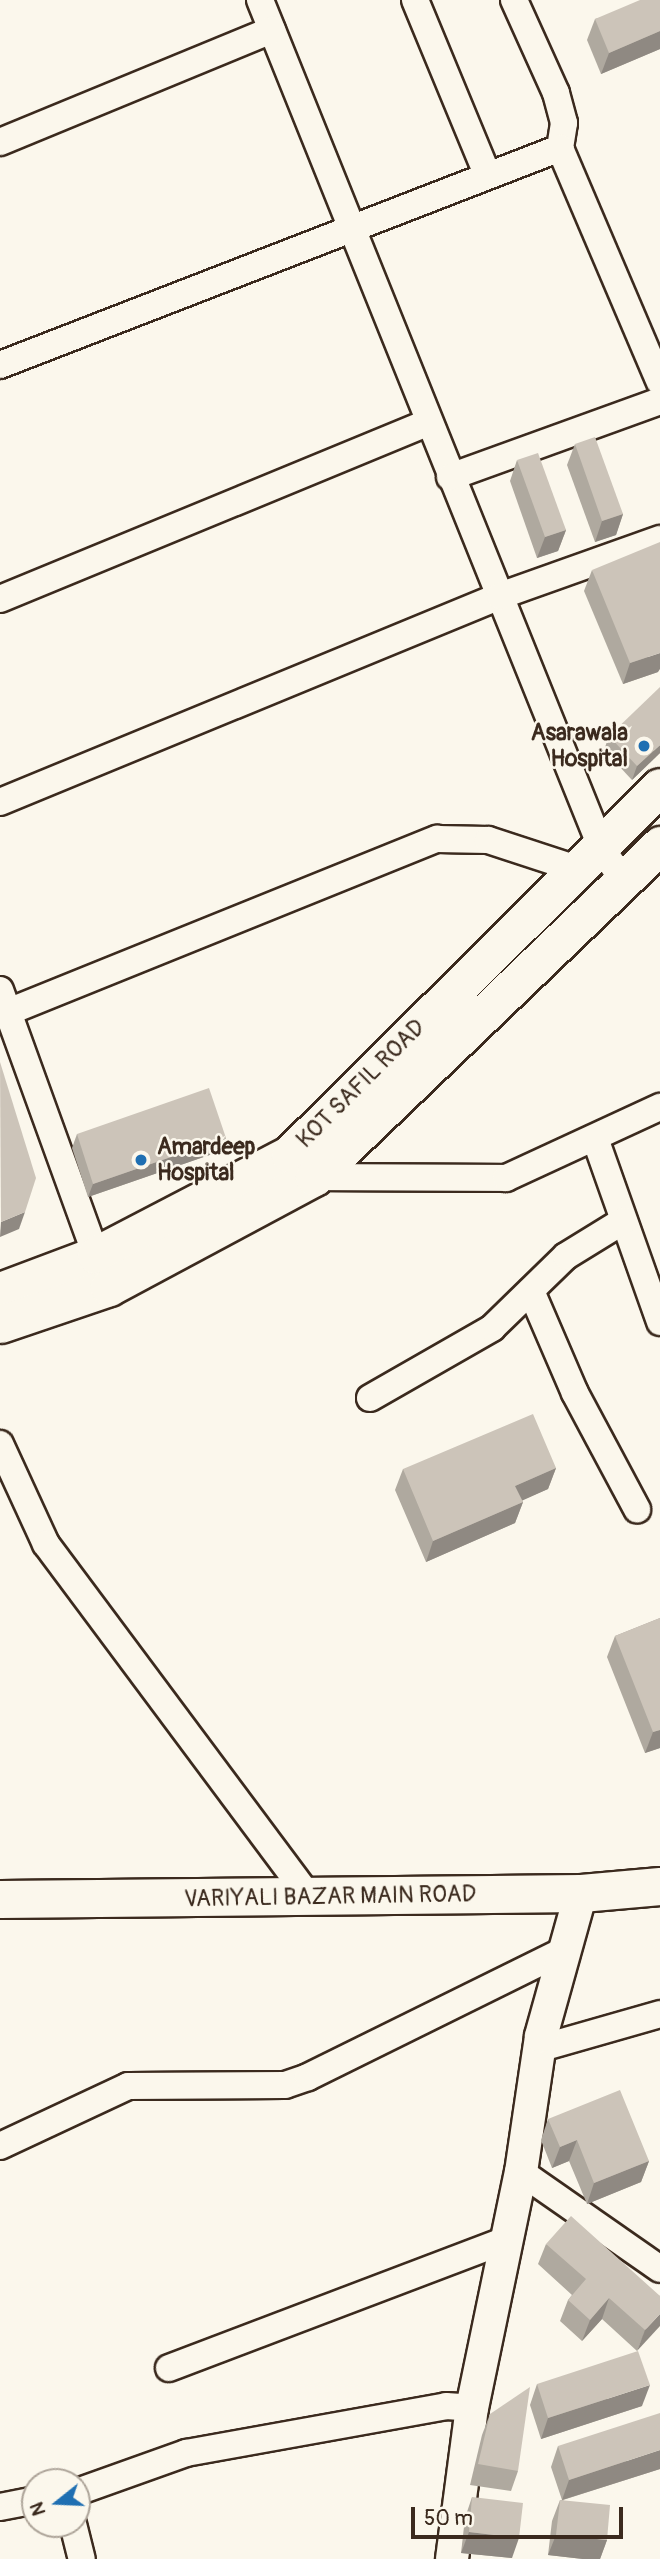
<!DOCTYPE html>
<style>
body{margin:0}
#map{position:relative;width:660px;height:2559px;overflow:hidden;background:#fbf7ec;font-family:Pangolin,sans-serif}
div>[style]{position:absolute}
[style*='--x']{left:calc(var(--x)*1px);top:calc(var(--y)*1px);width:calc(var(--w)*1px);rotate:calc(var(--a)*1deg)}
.roads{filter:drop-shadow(2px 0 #3b2a1e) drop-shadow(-2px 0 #3b2a1e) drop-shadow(0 2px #3b2a1e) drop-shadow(0 -2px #3b2a1e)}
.minor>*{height:26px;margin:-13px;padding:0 13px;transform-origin:13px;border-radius:13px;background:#fbf7ec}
.tertiary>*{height:32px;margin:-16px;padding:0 16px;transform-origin:16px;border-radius:16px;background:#fbf7ec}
.secondary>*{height:37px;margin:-18.5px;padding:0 18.5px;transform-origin:18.5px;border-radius:18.5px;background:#fbf7ec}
.wall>*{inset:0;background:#afa99f}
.shaded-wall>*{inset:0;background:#8f8982}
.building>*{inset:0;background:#ccc4b9}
.dots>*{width:19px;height:19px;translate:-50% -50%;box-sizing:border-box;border:4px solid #fbf7ec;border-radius:50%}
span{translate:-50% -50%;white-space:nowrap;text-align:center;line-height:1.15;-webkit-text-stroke:5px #fbf7ec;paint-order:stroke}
.poi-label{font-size:23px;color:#3b2a1e;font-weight:700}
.right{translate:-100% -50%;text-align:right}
.left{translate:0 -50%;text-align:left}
.street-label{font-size:23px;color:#3b2a1e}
.north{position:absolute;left:21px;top:2468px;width:70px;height:70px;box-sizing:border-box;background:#fbf7ec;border:2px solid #aea59a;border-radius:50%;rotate:252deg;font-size:19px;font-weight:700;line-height:28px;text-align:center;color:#3b2a1e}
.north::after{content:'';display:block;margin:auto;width:24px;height:32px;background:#1f6fb2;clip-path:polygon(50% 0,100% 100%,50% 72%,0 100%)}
.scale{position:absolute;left:411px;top:2507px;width:212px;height:32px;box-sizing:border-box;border:4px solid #3b2a1e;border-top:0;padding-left:9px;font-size:21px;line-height:24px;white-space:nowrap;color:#3b2a1e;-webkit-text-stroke:5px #fbf7ec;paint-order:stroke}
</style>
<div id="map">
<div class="roads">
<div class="minor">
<i style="--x:260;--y:0;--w:915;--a:68.06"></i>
<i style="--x:602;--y:849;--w:41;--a:55.9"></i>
<i style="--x:415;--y:0;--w:188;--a:67.5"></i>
<i style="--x:514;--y:0;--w:102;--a:65.7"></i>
<i style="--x:556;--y:93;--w:31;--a:75"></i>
<i style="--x:564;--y:123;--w:25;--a:99"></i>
<i style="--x:560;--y:148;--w:254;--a:66.9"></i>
<i style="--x:0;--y:142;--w:294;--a:-22.4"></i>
<i style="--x:0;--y:365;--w:601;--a:-21.18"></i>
<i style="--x:450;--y:477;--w:223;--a:-19.9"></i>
<i style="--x:0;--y:599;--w:463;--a:-22.4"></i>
<i style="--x:0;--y:802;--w:541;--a:-22.39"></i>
<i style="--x:500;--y:596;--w:170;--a:-19.6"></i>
<i style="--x:0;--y:990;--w:282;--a:70.1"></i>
<i style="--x:8;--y:1012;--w:463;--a:-22"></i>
<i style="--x:437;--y:839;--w:51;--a:1.1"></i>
<i style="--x:488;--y:840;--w:97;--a:18.1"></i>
<i style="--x:596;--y:1141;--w:192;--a:70.5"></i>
<i style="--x:314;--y:1177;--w:192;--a:0.3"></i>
<i style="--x:506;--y:1178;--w:170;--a:-24.8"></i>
<i style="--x:531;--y:1291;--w:111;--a:66.7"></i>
<i style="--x:575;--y:1393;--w:132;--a:61.9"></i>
<i style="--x:370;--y:1398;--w:141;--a:-29.8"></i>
<i style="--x:492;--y:1328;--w:103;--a:-44.2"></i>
<i style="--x:566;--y:1256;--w:67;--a:-31.6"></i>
<i style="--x:0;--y:1444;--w:110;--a:65.3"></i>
<i style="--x:46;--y:1544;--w:442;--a:53.3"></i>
<i style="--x:538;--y:2049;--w:127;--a:-16"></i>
<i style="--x:0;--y:2146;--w:141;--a:-25.1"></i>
<i style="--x:128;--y:2086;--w:157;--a:-0.4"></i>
<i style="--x:285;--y:2085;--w:24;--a:-19"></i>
<i style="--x:308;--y:2077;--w:287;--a:-26.3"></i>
<i style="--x:521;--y:2172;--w:169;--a:34.9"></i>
<i style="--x:169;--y:2368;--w:357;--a:-20.8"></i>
<i style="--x:77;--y:2492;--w:116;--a:-19.7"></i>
<i style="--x:186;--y:2453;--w:264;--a:-10.2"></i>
<i style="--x:446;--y:2406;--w:26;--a:4"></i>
<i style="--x:0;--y:2507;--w:36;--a:-11"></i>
<i style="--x:73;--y:2524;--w:36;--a:76"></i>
</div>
<div class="tertiary">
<i style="--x:452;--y:2559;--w:152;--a:-82.5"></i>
<i style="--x:472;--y:2408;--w:241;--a:-78.3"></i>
<i style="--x:521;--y:2172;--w:137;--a:-81.6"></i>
<i style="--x:541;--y:2036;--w:148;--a:-74.4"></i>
</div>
<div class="secondary">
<i style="--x:0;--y:1291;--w:103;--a:-20.6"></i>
<i style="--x:96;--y:1255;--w:219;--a:-27.5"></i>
<i style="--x:290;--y:1154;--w:521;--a:-44.77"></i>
<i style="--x:0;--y:1324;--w:115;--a:-18.7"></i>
<i style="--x:109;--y:1287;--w:233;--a:-28.2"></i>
<i style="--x:314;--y:1177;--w:480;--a:-43.8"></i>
<i style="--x:0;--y:1899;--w:581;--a:-0.59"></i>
<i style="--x:581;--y:1893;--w:79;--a:-5.1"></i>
</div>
</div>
<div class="wall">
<i style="clip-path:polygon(660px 0,660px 49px,601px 74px,587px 40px,595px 19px)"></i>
<i style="clip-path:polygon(575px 444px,623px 514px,616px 535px,595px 542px,567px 465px)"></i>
<i style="clip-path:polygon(517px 460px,566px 530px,558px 551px,537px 558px,510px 481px)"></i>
<i style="clip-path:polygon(592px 570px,658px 672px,623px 684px,584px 591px)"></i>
<i style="clip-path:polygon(609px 736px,660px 753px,632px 780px,604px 750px)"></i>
<i style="clip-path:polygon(77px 1134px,221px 1151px,88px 1197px,72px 1148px)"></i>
<i style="clip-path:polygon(556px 1468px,548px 1489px,522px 1500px,523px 1502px,515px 1523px,426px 1562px,395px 1490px,403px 1469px)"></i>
<i style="clip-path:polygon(660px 1618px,660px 1748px,645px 1753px,607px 1657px,615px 1636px)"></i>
<i style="clip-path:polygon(548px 2119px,649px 2161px,641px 2182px,587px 2204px,569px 2161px,552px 2168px,541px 2140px)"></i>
<i style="clip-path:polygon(546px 2244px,660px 2296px,637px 2351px,602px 2319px,582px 2341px,560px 2321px,568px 2300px,572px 2295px,538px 2264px)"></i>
<i style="clip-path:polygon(537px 2384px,642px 2406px,541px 2439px,530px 2405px)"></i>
<i style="clip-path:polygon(490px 2414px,518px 2471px,511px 2491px,470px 2485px,482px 2435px)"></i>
<i style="clip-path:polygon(558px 2446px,660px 2469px,563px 2500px,607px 2540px,600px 2559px,583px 2559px,548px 2555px,552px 2521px,560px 2500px,562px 2500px,551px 2467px)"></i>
<i style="clip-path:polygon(472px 2497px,512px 2558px,461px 2553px,465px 2518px)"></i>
</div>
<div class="shaded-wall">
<i style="clip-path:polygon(660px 31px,660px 49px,601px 74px,609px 53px)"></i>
<i style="clip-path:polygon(623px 514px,616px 535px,595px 542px,602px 521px)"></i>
<i style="clip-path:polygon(566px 530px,558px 551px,537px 558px,545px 537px)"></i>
<i style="clip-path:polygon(660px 653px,660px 669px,658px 672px,623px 684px,630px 663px)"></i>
<i style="clip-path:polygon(660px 745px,660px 753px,632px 780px,637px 766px)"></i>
<i style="clip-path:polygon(226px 1138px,221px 1151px,88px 1197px,93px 1184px)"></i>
<i style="clip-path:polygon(25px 1212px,19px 1229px,0 1237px,1px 1222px)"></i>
<i style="clip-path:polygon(556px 1468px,548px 1489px,508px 1507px,515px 1486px)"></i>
<i style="clip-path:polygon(523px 1502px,515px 1523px,426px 1562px,433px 1541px)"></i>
<i style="clip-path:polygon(660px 1730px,660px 1748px,645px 1753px,653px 1732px)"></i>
<i style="clip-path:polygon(577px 2140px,569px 2161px,552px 2168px,560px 2147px)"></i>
<i style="clip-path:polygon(649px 2161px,641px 2182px,587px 2204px,594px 2183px)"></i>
<i style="clip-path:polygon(609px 2298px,602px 2319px,582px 2341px,590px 2320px)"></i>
<i style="clip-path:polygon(660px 2314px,660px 2326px,637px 2351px,645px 2330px)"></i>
<i style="clip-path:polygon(650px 2385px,642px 2406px,541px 2439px,548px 2418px)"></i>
<i style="clip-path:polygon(660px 2450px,660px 2469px,562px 2500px,569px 2480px)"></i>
<i style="clip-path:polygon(469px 2532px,519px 2538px,512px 2558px,461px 2553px)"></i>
<i style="clip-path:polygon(556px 2535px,607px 2540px,600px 2559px,583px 2559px,548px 2555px)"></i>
</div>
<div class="building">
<i style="clip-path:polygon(640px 0,660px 0,660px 31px,609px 53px,595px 19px)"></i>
<i style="clip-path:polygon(595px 437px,623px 514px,602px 521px,575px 444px)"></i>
<i style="clip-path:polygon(538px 453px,566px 530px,545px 537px,517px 460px)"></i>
<i style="clip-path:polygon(660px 542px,660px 653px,630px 663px,592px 570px)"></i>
<i style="clip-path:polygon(660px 687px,660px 745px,637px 766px,609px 736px)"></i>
<i style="clip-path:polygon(0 1062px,36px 1178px,25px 1212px,1px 1222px)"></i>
<i style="clip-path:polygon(209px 1088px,226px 1138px,93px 1184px,77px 1134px)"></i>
<i style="clip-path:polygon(533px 1414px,556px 1468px,515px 1486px,523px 1502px,433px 1541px,403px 1469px)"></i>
<i style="clip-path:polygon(660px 1618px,660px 1730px,653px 1732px,615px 1636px)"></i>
<i style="clip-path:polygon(620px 2090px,649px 2161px,594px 2183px,577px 2140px,560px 2147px,548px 2119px)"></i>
<i style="clip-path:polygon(571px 2216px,660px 2296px,660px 2314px,645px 2330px,609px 2298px,590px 2320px,568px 2300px,586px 2279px,546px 2244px)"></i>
<i style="clip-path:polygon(638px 2351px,650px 2385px,548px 2418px,537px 2384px)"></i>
<i style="clip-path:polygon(530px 2387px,518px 2471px,478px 2464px,490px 2414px)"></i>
<i style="clip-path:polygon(660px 2413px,660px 2450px,569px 2480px,558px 2446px)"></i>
<i style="clip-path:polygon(472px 2497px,523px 2503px,519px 2538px,469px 2532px)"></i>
<i style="clip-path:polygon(560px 2500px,610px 2505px,607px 2540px,556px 2535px)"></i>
</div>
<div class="dots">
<i style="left:644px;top:746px;background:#1f6fb2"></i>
<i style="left:141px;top:1160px;background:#1f6fb2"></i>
</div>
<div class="poi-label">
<span class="right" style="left:628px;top:746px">Asarawala<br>Hospital</span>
<span class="left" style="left:157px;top:1160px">Amardeep<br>Hospital</span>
</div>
<div class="street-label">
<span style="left:361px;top:1084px;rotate:-45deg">KOT SAFIL ROAD</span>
<span style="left:330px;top:1897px;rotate:-1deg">VARIYALI BAZAR MAIN ROAD</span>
</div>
<div class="north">N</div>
<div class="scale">50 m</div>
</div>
